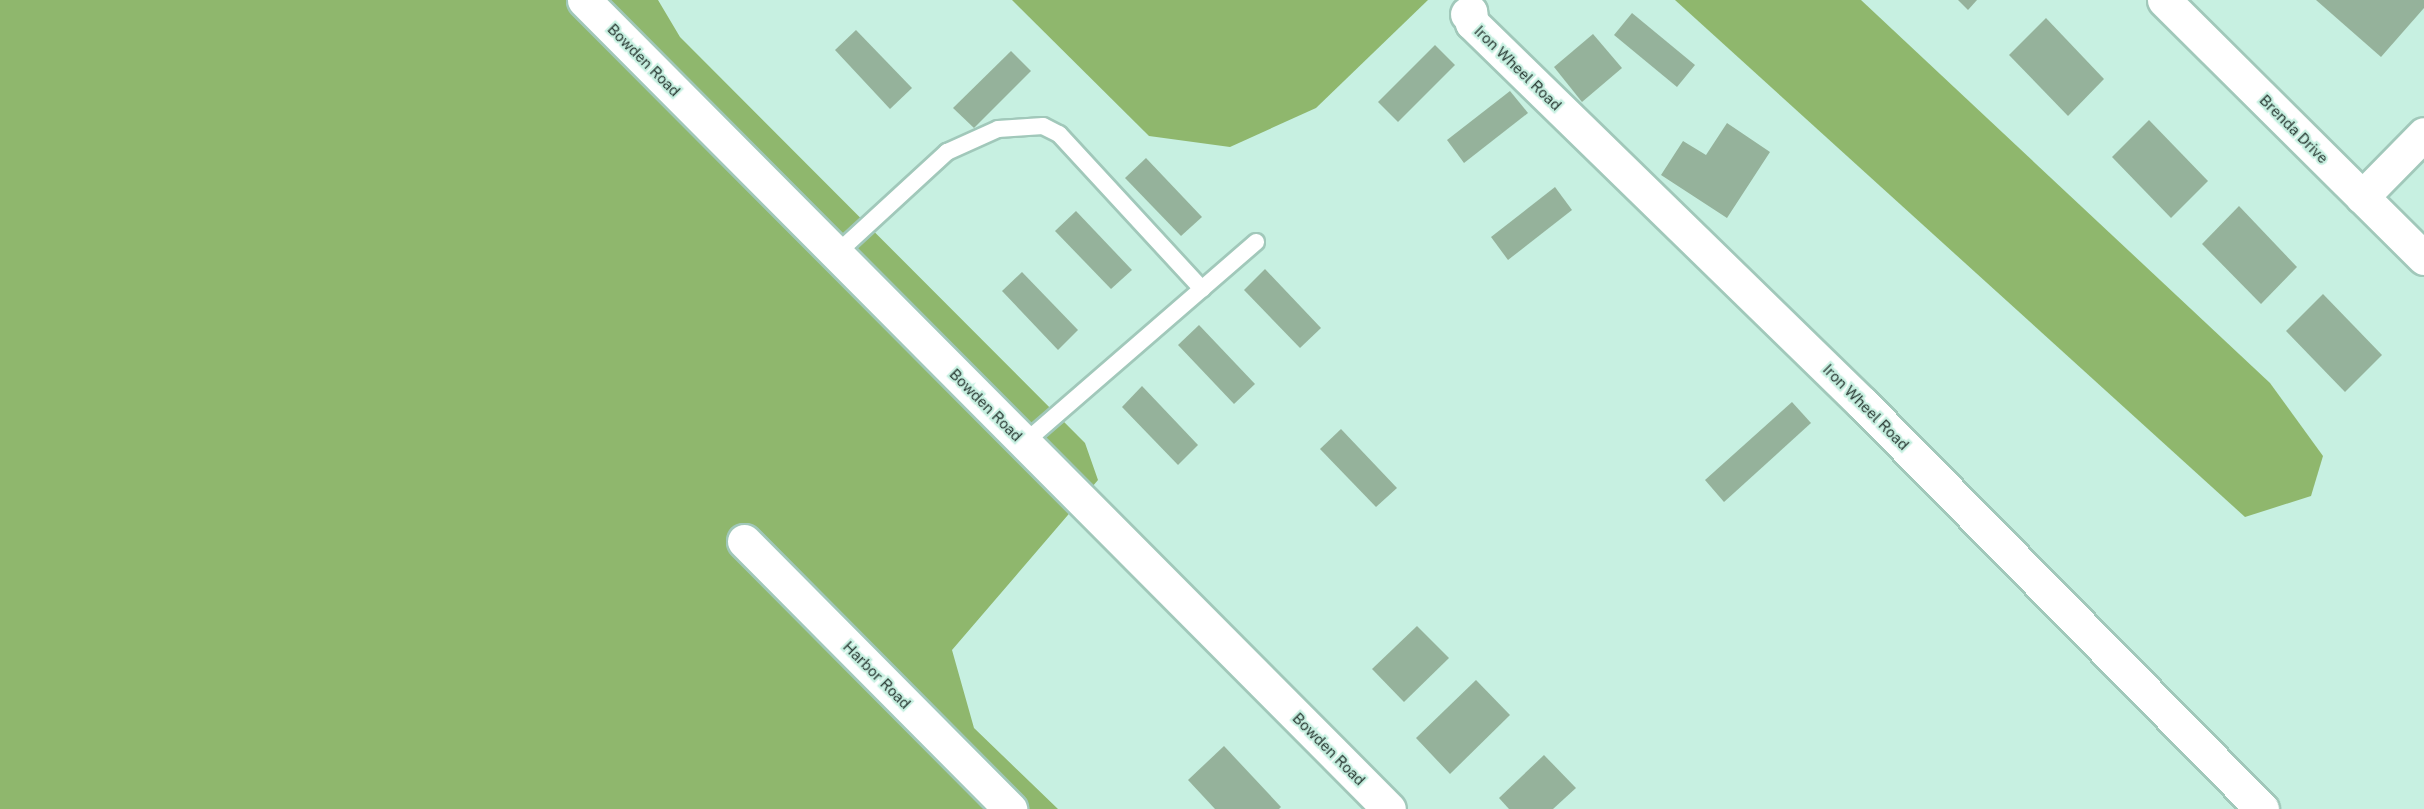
<!DOCTYPE html>
<style>
body{margin:0}
#map{position:relative;width:2424px;height:809px;overflow:hidden;background:#c7f0e1;font-family:"Public Sans",sans-serif}
div>[style]{position:absolute}
[style*='--x']{left:calc(var(--x)*1px);top:calc(var(--y)*1px);width:calc(var(--w)*1px);rotate:calc(var(--a)*1deg)}
.forest>*{inset:0;background:#8fb76d}
.building>*{inset:0;background:#95b29b}
.roads{filter:drop-shadow(2px 0 #a1c8ba) drop-shadow(-2px 0 #a1c8ba) drop-shadow(0 2px #a1c8ba) drop-shadow(0 -2px #a1c8ba)}
.service>*{height:16px;margin:-8px;padding:0 8px;transform-origin:8px;border-radius:8px;background:#fff}
.minor>*{height:33px;margin:-16.5px;padding:0 16.5px;transform-origin:16.5px;border-radius:16.5px;background:#fff}
span{translate:-50% -50%;white-space:nowrap;text-align:center;line-height:1.15;-webkit-text-stroke:4.5px #c7f0e1;paint-order:stroke}
.street-label{font-size:15px;color:#293933}
</style>
<div id="map">
<div class="forest">
<i style="clip-path:polygon(0 0,658px 0,680px 37px,1085px 443px,1098px 480px,952px 650px,974px 728px,1058px 809px,0 809px)"></i>
<i style="clip-path:polygon(1012px 0,1428px 0,1316px 108px,1230px 147px,1149px 136px)"></i>
<i style="clip-path:polygon(1675px 0,1861px 0,2270px 383px,2323px 456px,2311px 496px,2245px 517px)"></i>
</div>
<div class="building">
<i style="clip-path:polygon(1958px 0,1977px 0,1968px 10px)"></i>
<i style="clip-path:polygon(2316px 0,2424px 0,2424px 8px,2381px 57px)"></i>
<i style="clip-path:polygon(1632px 13px,1695px 65px,1677px 87px,1614px 35px)"></i>
<i style="clip-path:polygon(2046px 18px,2104px 79px,2068px 116px,2009px 55px)"></i>
<i style="clip-path:polygon(856px 30px,912px 88px,890px 109px,835px 50px)"></i>
<i style="clip-path:polygon(1593px 34px,1622px 68px,1582px 102px,1554px 67px)"></i>
<i style="clip-path:polygon(1435px 45px,1455px 65px,1398px 122px,1378px 102px)"></i>
<i style="clip-path:polygon(1011px 51px,1031px 71px,974px 128px,953px 108px)"></i>
<i style="clip-path:polygon(1510px 91px,1528px 113px,1464px 163px,1447px 140px)"></i>
<i style="clip-path:polygon(2149px 120px,2208px 181px,2171px 218px,2112px 157px)"></i>
<i style="clip-path:polygon(1727px 123px,1770px 152px,1727px 218px,1661px 175px,1683px 141px,1706px 155px)"></i>
<i style="clip-path:polygon(1146px 158px,1202px 217px,1181px 236px,1125px 178px)"></i>
<i style="clip-path:polygon(1555px 187px,1572px 210px,1508px 260px,1491px 237px)"></i>
<i style="clip-path:polygon(2239px 206px,2297px 267px,2261px 304px,2202px 244px)"></i>
<i style="clip-path:polygon(1076px 211px,1132px 270px,1111px 289px,1055px 231px)"></i>
<i style="clip-path:polygon(1265px 269px,1321px 328px,1300px 348px,1244px 290px)"></i>
<i style="clip-path:polygon(1022px 272px,1078px 330px,1058px 350px,1002px 291px)"></i>
<i style="clip-path:polygon(2323px 294px,2382px 355px,2345px 392px,2286px 331px)"></i>
<i style="clip-path:polygon(1199px 325px,1255px 384px,1234px 404px,1178px 345px)"></i>
<i style="clip-path:polygon(1142px 386px,1198px 445px,1178px 465px,1122px 407px)"></i>
<i style="clip-path:polygon(1792px 402px,1811px 423px,1724px 502px,1705px 480px)"></i>
<i style="clip-path:polygon(1341px 429px,1397px 488px,1376px 507px,1320px 449px)"></i>
<i style="clip-path:polygon(1417px 626px,1449px 658px,1404px 702px,1372px 669px)"></i>
<i style="clip-path:polygon(1476px 680px,1510px 715px,1450px 774px,1416px 738px)"></i>
<i style="clip-path:polygon(1224px 746px,1281px 807px,1279px 809px,1215px 809px,1188px 780px)"></i>
<i style="clip-path:polygon(1544px 755px,1576px 788px,1553px 809px,1509px 809px,1499px 798px)"></i>
</div>
<div class="roads">
<div class="service">
<i style="--x:836;--y:254;--w:151;--a:-42.6"></i>
<i style="--x:947;--y:152;--w:56;--a:-24.3"></i>
<i style="--x:998;--y:129;--w:45;--a:-3.8"></i>
<i style="--x:1043;--y:126;--w:18;--a:27"></i>
<i style="--x:1059;--y:134;--w:211;--a:47.3"></i>
<i style="--x:1024;--y:443;--w:307;--a:-40.9"></i>
</div>
<div class="minor">
<i style="--x:584;--y:0;--w:1141;--a:45.14"></i>
<i style="--x:2164;--y:0;--w:366;--a:44.8"></i>
<i style="--x:1467;--y:14;--w:4;--a:-34"></i>
<i style="--x:1470;--y:12;--w:11;--a:80"></i>
<i style="--x:1472;--y:23;--w:545;--a:44.26"></i>
<i style="--x:1862;--y:403;--w:570;--a:45.43"></i>
<i style="--x:2362;--y:197;--w:88;--a:-45.5"></i>
<i style="--x:744;--y:541;--w:378;--a:45.2"></i>
</div>
</div>
<div class="street-label">
<span style="left:644px;top:60px;rotate:45deg">Bowden Road</span>
<span style="left:1518px;top:68px;rotate:44deg">Iron Wheel Road</span>
<span style="left:2294px;top:129px;rotate:45deg">Brenda Drive</span>
<span style="left:986px;top:405px;rotate:45deg">Bowden Road</span>
<span style="left:1866px;top:407px;rotate:45deg">Iron Wheel Road</span>
<span style="left:877px;top:675px;rotate:45deg">Harbor Road</span>
<span style="left:1329px;top:749px;rotate:45deg">Bowden Road</span>
</div>
</div>
